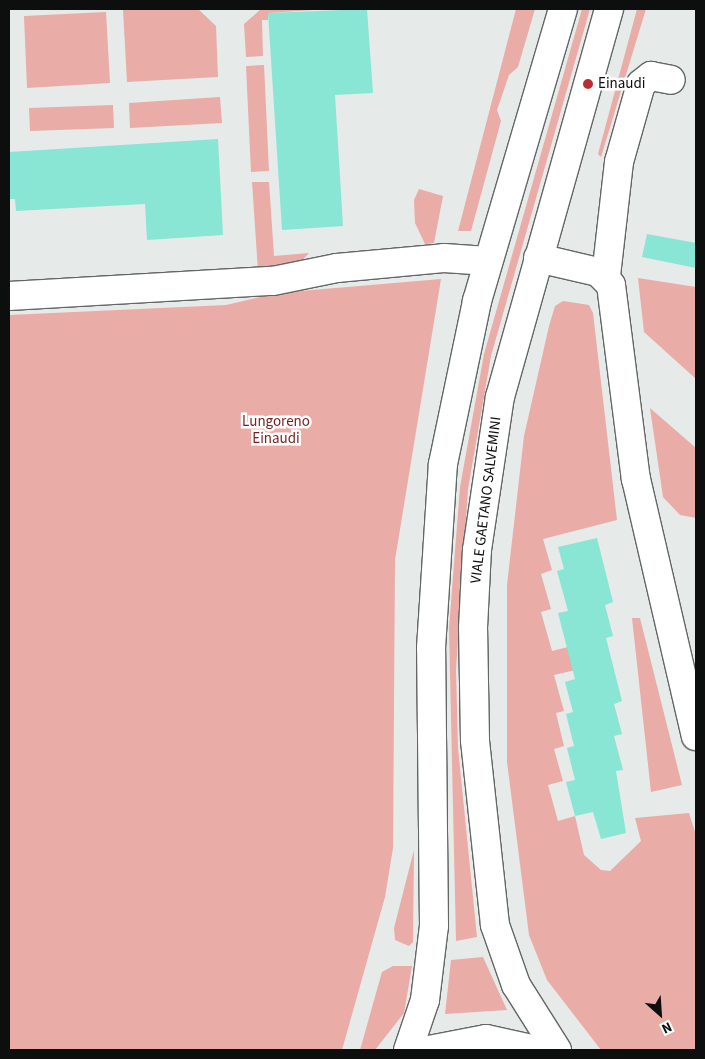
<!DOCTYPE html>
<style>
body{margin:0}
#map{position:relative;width:705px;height:1059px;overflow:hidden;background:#e6eae9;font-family:"Source Sans 3",sans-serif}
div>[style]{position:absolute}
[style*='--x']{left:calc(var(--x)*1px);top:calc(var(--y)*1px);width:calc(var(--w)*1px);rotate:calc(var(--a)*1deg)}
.green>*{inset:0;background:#e9aca7}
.building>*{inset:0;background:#89e5d4}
.roads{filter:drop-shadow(1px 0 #626665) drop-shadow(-1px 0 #626665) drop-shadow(0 1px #626665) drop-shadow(0 -1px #626665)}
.minor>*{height:28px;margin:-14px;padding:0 14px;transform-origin:14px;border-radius:14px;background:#fff}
.major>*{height:28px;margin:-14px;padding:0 14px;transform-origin:14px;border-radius:14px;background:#fff}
.dots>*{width:14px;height:14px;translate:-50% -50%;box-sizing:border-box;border:2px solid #fff;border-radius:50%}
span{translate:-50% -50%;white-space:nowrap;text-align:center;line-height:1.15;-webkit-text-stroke:5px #fff;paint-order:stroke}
.poi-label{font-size:15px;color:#0d0e0e}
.left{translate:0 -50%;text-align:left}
.park-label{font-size:15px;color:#761f20}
.street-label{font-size:15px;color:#0d0e0e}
.frame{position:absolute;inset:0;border:10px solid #0d0e0e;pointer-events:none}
.north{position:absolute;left:635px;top:989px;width:50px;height:50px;-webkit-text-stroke:4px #fff;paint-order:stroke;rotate:154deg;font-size:14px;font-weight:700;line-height:20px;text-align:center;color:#0d0e0e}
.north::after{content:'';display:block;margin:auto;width:18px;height:22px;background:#0d0e0e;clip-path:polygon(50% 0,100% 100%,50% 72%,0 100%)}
</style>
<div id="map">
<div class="green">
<i style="clip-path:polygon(198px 9px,216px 26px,218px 77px,127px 82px,123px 10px)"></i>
<i style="clip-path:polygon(261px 9px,328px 9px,268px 13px,268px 20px,262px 20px,263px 56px,246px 57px,244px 24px)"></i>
<i style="clip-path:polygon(516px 9px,535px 9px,518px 67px,509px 75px,497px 110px,501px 121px,471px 231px,458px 231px)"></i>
<i style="clip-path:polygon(582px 9px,590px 9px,491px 356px,468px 489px,456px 670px,458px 748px,477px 937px,456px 941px,449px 628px,460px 487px,484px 354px)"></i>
<i style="clip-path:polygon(637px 9px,646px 9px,601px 157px,598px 154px)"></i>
<i style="clip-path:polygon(106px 12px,110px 83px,27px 88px,24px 16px)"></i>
<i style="clip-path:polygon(264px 65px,269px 171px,251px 172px,246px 66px)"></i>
<i style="clip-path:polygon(220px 97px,222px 123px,130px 128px,129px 103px)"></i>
<i style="clip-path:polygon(113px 105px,114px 128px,30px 131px,29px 108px)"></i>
<i style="clip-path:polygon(252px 182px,269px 182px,274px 256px,309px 253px,298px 265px,258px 271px)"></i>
<i style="clip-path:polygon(419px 189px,443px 196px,434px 243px,425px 244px,415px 223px,414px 200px)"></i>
<i style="clip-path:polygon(638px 278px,696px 287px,696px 379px,644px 332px)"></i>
<i style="clip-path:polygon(441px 279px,395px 560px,393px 848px,385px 897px,342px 1050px,9px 1050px,9px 315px,226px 305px,277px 293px)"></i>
<i style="clip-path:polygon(563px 301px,589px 305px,593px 313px,617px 520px,543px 539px,552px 570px,541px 574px,551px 609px,541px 612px,552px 651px,604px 638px,610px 662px,554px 675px,564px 711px,556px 713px,564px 746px,554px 749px,563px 781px,548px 785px,558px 821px,575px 816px,584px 855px,601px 870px,610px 871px,641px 841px,635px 818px,689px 813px,696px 835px,696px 1050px,601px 1050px,547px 980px,529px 935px,507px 762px,507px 585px,524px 436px,549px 326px,555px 306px)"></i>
<i style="clip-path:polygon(650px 408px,696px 448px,696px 518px,680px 515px,663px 497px)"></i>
<i style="clip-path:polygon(632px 618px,640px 618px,682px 785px,651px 792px)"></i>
<i style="clip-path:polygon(414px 850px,413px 942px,409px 946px,395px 940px,394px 928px)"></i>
<i style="clip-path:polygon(483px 957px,507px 1010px,445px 1014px,451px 960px)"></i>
<i style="clip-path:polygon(393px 966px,412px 966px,404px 1013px,375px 1050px,360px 1050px,382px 972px)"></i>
</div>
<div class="building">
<i style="clip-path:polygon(367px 9px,373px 93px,335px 95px,343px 226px,282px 230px,268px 13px)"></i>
<i style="clip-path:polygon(218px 139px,223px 235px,147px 240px,145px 204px,16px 211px,15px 199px,9px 199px,9px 152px)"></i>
<i style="clip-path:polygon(647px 234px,696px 243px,696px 268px,642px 257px)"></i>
<i style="clip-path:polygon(597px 538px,613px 602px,605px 605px,613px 636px,606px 638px,622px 701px,614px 704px,622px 734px,614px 736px,623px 770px,616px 771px,626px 833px,601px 839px,593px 812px,575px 816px,566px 782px,575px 780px,567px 748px,574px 746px,566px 714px,573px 712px,565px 682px,575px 679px,558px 613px,568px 611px,557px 571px,564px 569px,558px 547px)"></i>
</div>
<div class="roads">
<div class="minor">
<i style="--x:538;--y:258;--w:62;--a:13.1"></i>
<i style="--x:598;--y:272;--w:18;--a:45"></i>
<i style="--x:611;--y:285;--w:196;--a:82.7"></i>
<i style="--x:636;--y:479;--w:264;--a:76.9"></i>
<i style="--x:606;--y:276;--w:115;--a:-83.5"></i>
<i style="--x:619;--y:162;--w:81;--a:-74.2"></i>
<i style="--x:641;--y:84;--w:13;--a:-39"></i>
<i style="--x:651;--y:76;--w:20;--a:11"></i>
<i style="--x:9;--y:296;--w:264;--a:-3.3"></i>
<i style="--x:273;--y:281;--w:65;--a:-11.5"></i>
<i style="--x:337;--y:268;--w:107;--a:-5.3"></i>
<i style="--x:444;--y:258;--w:44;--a:3.9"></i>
</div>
<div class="major">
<i style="--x:408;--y:1050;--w:53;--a:-71.2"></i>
<i style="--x:425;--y:1000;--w:75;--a:-83.1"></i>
<i style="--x:434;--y:926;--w:278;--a:-90.6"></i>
<i style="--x:431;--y:648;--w:184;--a:-86.3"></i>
<i style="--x:443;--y:464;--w:167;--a:-78.2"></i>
<i style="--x:477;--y:301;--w:304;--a:-73.6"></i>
<i style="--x:429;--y:1050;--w:58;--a:-10.9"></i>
<i style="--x:486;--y:1039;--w:51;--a:12.4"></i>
<i style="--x:557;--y:1050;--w:77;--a:-122.2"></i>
<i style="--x:516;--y:985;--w:64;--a:-109.3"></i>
<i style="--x:495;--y:925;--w:186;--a:-96.2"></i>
<i style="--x:475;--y:740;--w:112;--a:-91"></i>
<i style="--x:473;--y:628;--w:78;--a:-87.1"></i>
<i style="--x:477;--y:550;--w:155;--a:-81.5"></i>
<i style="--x:500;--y:397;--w:403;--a:-74.3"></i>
</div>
</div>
<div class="dots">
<i style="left:588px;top:84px;background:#bc2d32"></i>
</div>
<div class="poi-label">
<span class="left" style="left:598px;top:84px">Einaudi</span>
</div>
<div class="park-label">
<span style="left:276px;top:430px">Lungoreno<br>Einaudi</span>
</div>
<div class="street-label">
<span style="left:486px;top:500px;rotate:-83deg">VIALE GAETANO SALVEMINI</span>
</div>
<div class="frame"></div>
<div class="north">N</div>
</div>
